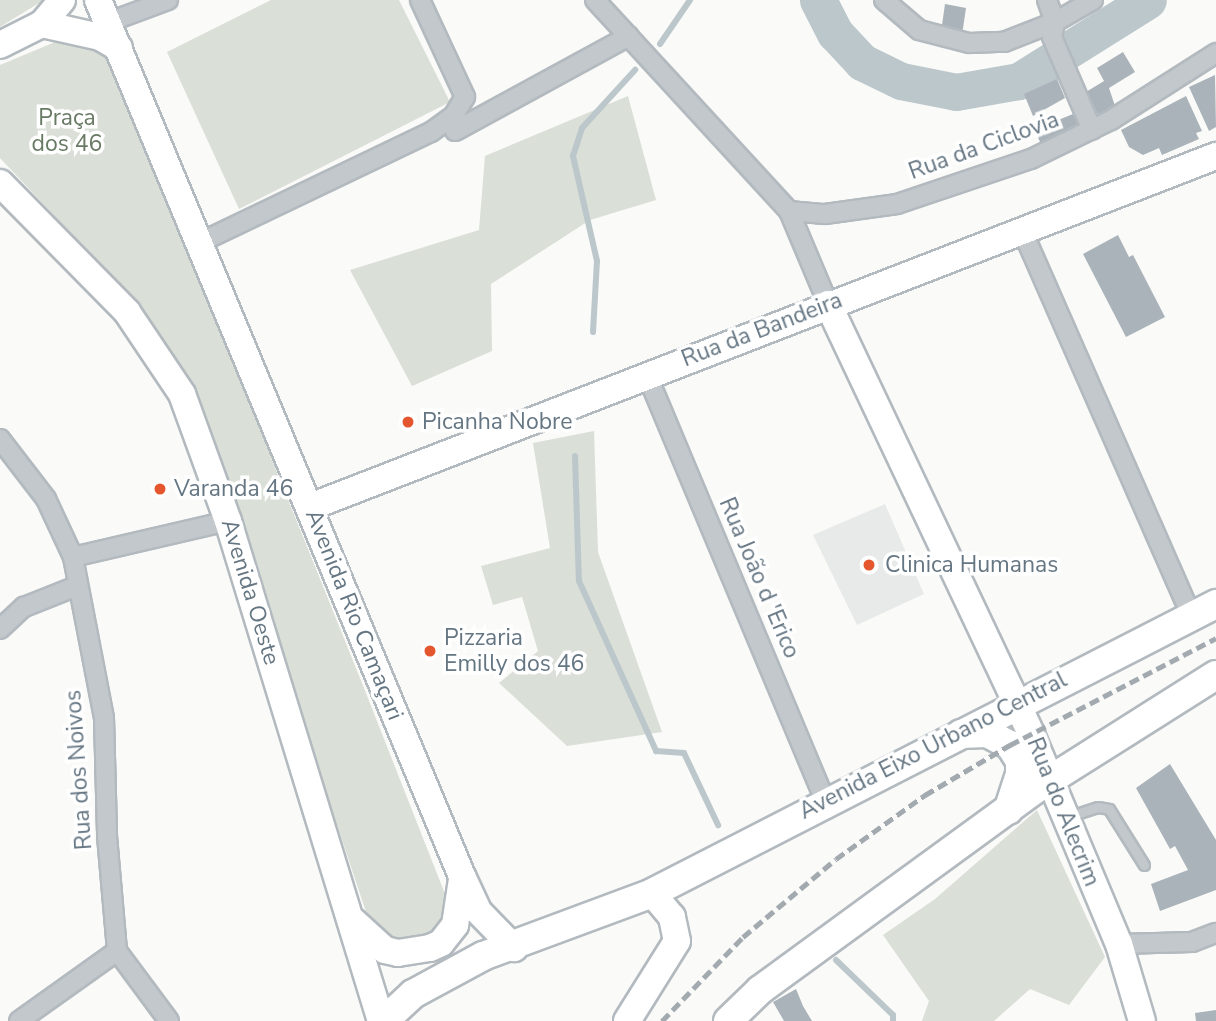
<!DOCTYPE html>
<meta charset="utf-8">
<style>
body{margin:0}
#map{position:relative;width:1216px;height:1021px;overflow:hidden;background:#fafaf8;font-family:"Nunito Sans",sans-serif}
div>[style]{position:absolute}
[style*='--x']{left:calc(var(--x)*1px);top:calc(var(--y)*1px);width:calc(var(--w)*1px);rotate:calc(var(--a)*1deg)}
.built>*{inset:0;background:#e8e9e9}
.green>*{inset:0;background:#dadfd7}
.stream>*{height:6px;margin:-3px;padding:0 3px;transform-origin:3px;border-radius:3px;background:#bbc7cb}
.river>*{height:37px;margin:-18.5px;padding:0 18.5px;transform-origin:18.5px;border-radius:18.5px;background:#bbc7cb}
.building>*{inset:0;background:#aab3b9}
.roads{filter:drop-shadow(2px 0 #b3babf) drop-shadow(-2px 0 #b3babf) drop-shadow(0 2px #b3babf) drop-shadow(0 -2px #b3babf)}
.lane>*{height:9px;margin:-4.5px;padding:0 4.5px;transform-origin:4.5px;border-radius:4.5px;background:#c3c8cc}
.street>*{height:18px;margin:-9px;padding:0 9px;transform-origin:9px;border-radius:9px;background:#c3c8cc}
.secondary>*{height:26px;margin:-13px;padding:0 13px;transform-origin:13px;border-radius:13px;background:#fff}
.primary>*{height:28px;margin:-14px;padding:0 14px;transform-origin:14px;border-radius:14px;background:#fff}
.rail>*{height:5px;margin-top:-2.5px;transform-origin:0;background:repeating-linear-gradient(90deg,#a2aab0 0 10px,transparent 0 15px)}
.dots>*{width:19px;height:19px;translate:-50% -50%;box-sizing:border-box;border:4px solid #fff;border-radius:50%}
span{translate:-50% -50%;white-space:nowrap;text-align:center;line-height:1.15;-webkit-text-stroke:7px #fff;paint-order:stroke}
.park-label{font-size:23px;color:#687a64}
.street-label{font-size:23px;color:#657683}
.poi-label{font-size:23px;color:#657683}
.left{translate:0 -50%;text-align:left}
</style>
<div id="map">
<div class="built">
<i style="clip-path:polygon(885px 504px,924px 594px,857px 625px,813px 535px)"></i>
</div>
<div class="green">
<i style="clip-path:polygon(0 0,44px 0,0 27px)"></i>
<i style="clip-path:polygon(271px 0,399px 0,450px 102px,239px 209px,167px 52px)"></i>
<i style="clip-path:polygon(67px 37px,93px 44px,114px 68px,362px 683px,447px 899px,446px 918px,438px 929px,421px 937px,386px 939px,371px 927px,196px 401px,142px 309px,0 158px,0 65px)"></i>
<i style="clip-path:polygon(628px 96px,656px 200px,590px 220px,491px 284px,492px 351px,412px 386px,350px 270px,479px 230px,485px 156px)"></i>
<i style="clip-path:polygon(594px 431px,598px 552px,662px 732px,567px 746px,499px 683px,538px 651px,522px 597px,493px 605px,481px 566px,550px 548px,533px 443px)"></i>
<i style="clip-path:polygon(1037px 810px,1105px 957px,1069px 1005px,1030px 989px,994px 1021px,922px 1021px,929px 1001px,883px 935px,935px 899px)"></i>
</div>
<div class="stream">
<i style="--x:660;--y:44;--w:53;--a:-55.7"></i>
<i style="--x:593;--y:332;--w:71;--a:-86.8"></i>
<i style="--x:597;--y:261;--w:108;--a:-102.9"></i>
<i style="--x:573;--y:156;--w:29;--a:-72"></i>
<i style="--x:582;--y:128;--w:79;--a:-47.6"></i>
<i style="--x:575;--y:456;--w:125;--a:88.2"></i>
<i style="--x:579;--y:581;--w:187;--a:65.6"></i>
<i style="--x:656;--y:751;--w:28;--a:4"></i>
<i style="--x:684;--y:753;--w:80;--a:64.7"></i>
<i style="--x:836;--y:960;--w:79;--a:44"></i>
<i style="--x:893;--y:1015;--w:6;--a:90"></i>
</div>
<div class="river">
<i style="--x:818;--y:0;--w:37;--a:63"></i>
<i style="--x:835;--y:33;--w:40;--a:47"></i>
<i style="--x:862;--y:62;--w:43;--a:26"></i>
<i style="--x:901;--y:81;--w:56;--a:11.3"></i>
<i style="--x:956;--y:92;--w:64;--a:-9.9"></i>
<i style="--x:1019;--y:81;--w:152;--a:-32.1"></i>
</div>
<div class="building">
<i style="clip-path:polygon(945px 4px,966px 8px,962px 35px,941px 32px)"></i>
<i style="clip-path:polygon(1123px 52px,1135px 72px,1109px 88px,1117px 112px,1103px 121px,1098px 113px,1094px 116px,1081px 95px,1104px 81px,1097px 68px)"></i>
<i style="clip-path:polygon(1215px 75px,1216px 127px,1209px 131px,1189px 87px)"></i>
<i style="clip-path:polygon(1057px 79px,1065px 98px,1033px 116px,1024px 94px)"></i>
<i style="clip-path:polygon(1186px 96px,1202px 131px,1196px 133px,1199px 139px,1162px 155px,1159px 148px,1143px 155px,1129px 147px,1121px 130px)"></i>
<i style="clip-path:polygon(1073px 114px,1085px 131px,1037px 152px,1034px 145px,1040px 142px,1037px 135px,1043px 132px,1041px 127px)"></i>
<i style="clip-path:polygon(1118px 235px,1129px 257px,1133px 255px,1165px 317px,1126px 337px,1083px 254px)"></i>
<i style="clip-path:polygon(1170px 764px,1216px 840px,1216px 890px,1160px 911px,1151px 884px,1188px 870px,1175px 846px,1170px 849px,1136px 788px)"></i>
<i style="clip-path:polygon(796px 989px,803px 1006px,812px 1021px,784px 1021px,773px 1002px)"></i>
<i style="clip-path:polygon(1216px 1010px,1216px 1021px,1196px 1021px,1195px 1013px)"></i>
</div>
<div class="roads">
<div class="lane">
<i style="--x:1070;--y:816;--w:29;--a:-18"></i>
<i style="--x:1098;--y:807;--w:11;--a:10"></i>
<i style="--x:1109;--y:809;--w:66;--a:58"></i>
</div>
<div class="street">
<i style="--x:595;--y:0;--w:287;--a:47.4"></i>
<i style="--x:789;--y:211;--w:101;--a:67.2"></i>
<i style="--x:884;--y:0;--w:46;--a:40.6"></i>
<i style="--x:919;--y:30;--w:52;--a:14.6"></i>
<i style="--x:969;--y:43;--w:35;--a:-2"></i>
<i style="--x:1004;--y:42;--w:55;--a:-21.4"></i>
<i style="--x:1055;--y:22;--w:44;--a:-30.1"></i>
<i style="--x:1047;--y:0;--w:23;--a:70"></i>
<i style="--x:1055;--y:22;--w:15;--a:101"></i>
<i style="--x:1052;--y:37;--w:101;--a:66.7"></i>
<i style="--x:109;--y:22;--w:63;--a:-20.4"></i>
<i style="--x:455;--y:131;--w:198;--a:-28.6"></i>
<i style="--x:789;--y:211;--w:36;--a:5"></i>
<i style="--x:825;--y:214;--w:73;--a:-7.9"></i>
<i style="--x:897;--y:204;--w:141;--a:-18.6"></i>
<i style="--x:1031;--y:159;--w:89;--a:-26"></i>
<i style="--x:1111;--y:120;--w:125;--a:-32.5"></i>
<i style="--x:1022;--y:230;--w:420;--a:66.3"></i>
<i style="--x:201;--y:242;--w:255;--a:-25.6"></i>
<i style="--x:431;--y:132;--w:29;--a:-36"></i>
<i style="--x:454;--y:115;--w:21;--a:-59"></i>
<i style="--x:465;--y:97;--w:107;--a:-114.9"></i>
<i style="--x:647;--y:375;--w:461;--a:67.3"></i>
<i style="--x:0;--y:439;--w:76;--a:52.5"></i>
<i style="--x:46;--y:499;--w:64;--a:65"></i>
<i style="--x:73;--y:557;--w:164;--a:79.1"></i>
<i style="--x:104;--y:718;--w:118;--a:88.5"></i>
<i style="--x:107;--y:836;--w:115;--a:85"></i>
<i style="--x:117;--y:951;--w:87;--a:53.4"></i>
<i style="--x:73;--y:557;--w:159;--a:-13.1"></i>
<i style="--x:0;--y:629;--w:33;--a:-43"></i>
<i style="--x:24;--y:607;--w:57;--a:-21.6"></i>
<i style="--x:1119;--y:944;--w:73;--a:-1.6"></i>
<i style="--x:1192;--y:942;--w:26;--a:-21"></i>
<i style="--x:19;--y:1021;--w:120;--a:-35.5"></i>
</div>
<div class="secondary">
<i style="--x:98;--y:0;--w:949;--a:67.44"></i>
<i style="--x:462;--y:876;--w:38;--a:65"></i>
<i style="--x:478;--y:911;--w:52;--a:45.8"></i>
<i style="--x:42;--y:24;--w:59;--a:12.6"></i>
<i style="--x:100;--y:37;--w:22;--a:30"></i>
<i style="--x:0;--y:45;--w:47;--a:-26.6"></i>
<i style="--x:42;--y:24;--w:31;--a:-50"></i>
<i style="--x:0;--y:183;--w:181;--a:45.4"></i>
<i style="--x:127;--y:312;--w:99;--a:56.1"></i>
<i style="--x:182;--y:394;--w:135;--a:70.1"></i>
<i style="--x:228;--y:521;--w:523;--a:72.99"></i>
<i style="--x:828;--y:304;--w:476;--a:64.7"></i>
<i style="--x:1031;--y:734;--w:228;--a:67.3"></i>
<i style="--x:1119;--y:944;--w:80;--a:73.4"></i>
<i style="--x:310;--y:507;--w:972;--a:-21.18"></i>
<i style="--x:353;--y:921;--w:43;--a:42.2"></i>
<i style="--x:385;--y:950;--w:13;--a:13"></i>
<i style="--x:398;--y:953;--w:32;--a:-9"></i>
<i style="--x:430;--y:948;--w:12;--a:-24"></i>
<i style="--x:441;--y:943;--w:23;--a:-52"></i>
<i style="--x:455;--y:925;--w:47;--a:-81.3"></i>
<i style="--x:627;--y:1021;--w:94;--a:-58"></i>
<i style="--x:677;--y:941;--w:25;--a:-102"></i>
<i style="--x:672;--y:917;--w:31;--a:-130"></i>
</div>
<div class="primary">
<i style="--x:961;--y:734;--w:26;--a:-2"></i>
<i style="--x:987;--y:733;--w:26;--a:28"></i>
<i style="--x:1010;--y:745;--w:19;--a:58"></i>
<i style="--x:1020;--y:761;--w:13;--a:90"></i>
<i style="--x:1020;--y:774;--w:38;--a:108"></i>
<i style="--x:384;--y:1021;--w:40;--a:-43"></i>
<i style="--x:413;--y:994;--w:80;--a:-28.5"></i>
<i style="--x:483;--y:956;--w:180;--a:-20.4"></i>
<i style="--x:652;--y:893;--w:634;--a:-27.13"></i>
<i style="--x:728;--y:1021;--w:45;--a:-44.1"></i>
<i style="--x:760;--y:990;--w:339;--a:-36.1"></i>
<i style="--x:1034;--y:790;--w:215;--a:-32.3"></i>
</div>
</div>
<div class="rail">
<i style="--x:662;--y:1021;--w:117;--a:-46"></i>
<i style="--x:743;--y:937;--w:121;--a:-40"></i>
<i style="--x:836;--y:859;--w:110;--a:-35.7"></i>
<i style="--x:925;--y:795;--w:99;--a:-30.5"></i>
<i style="--x:1010;--y:745;--w:232;--a:-27.4"></i>
</div>
<div class="dots">
<i style="left:408px;top:422px;background:#e4572e"></i>
<i style="left:160px;top:489px;background:#e4572e"></i>
<i style="left:869px;top:565px;background:#e4572e"></i>
<i style="left:430px;top:651px;background:#e4572e"></i>
</div>
<div class="park-label">
<span style="left:67px;top:131px">Praça<br>dos 46</span>
</div>
<div class="street-label">
<span style="left:984px;top:146px;rotate:-20deg">Rua da Ciclovia</span>
<span style="left:762px;top:330px;rotate:-21deg">Rua da Bandeira</span>
<span style="left:759px;top:578px;rotate:67deg">Rua João d 'Erico</span>
<span style="left:250px;top:592px;rotate:73deg">Avenida Oeste</span>
<span style="left:354px;top:615px;rotate:68deg">Avenida Rio Camaçari</span>
<span style="left:933px;top:746px;rotate:-27deg">Avenida Eixo Urbano Central</span>
<span style="left:79px;top:770px;rotate:-94deg">Rua dos Noivos</span>
<span style="left:1063px;top:812px;rotate:68deg">Rua do Alecrim</span>
</div>
<div class="poi-label">
<span class="left" style="left:422px;top:422px">Picanha Nobre</span>
<span class="left" style="left:174px;top:489px">Varanda 46</span>
<span class="left" style="left:885px;top:565px">Clinica Humanas</span>
<span class="left" style="left:444px;top:651px">Pizzaria<br>Emilly dos 46</span>
</div>
</div>
